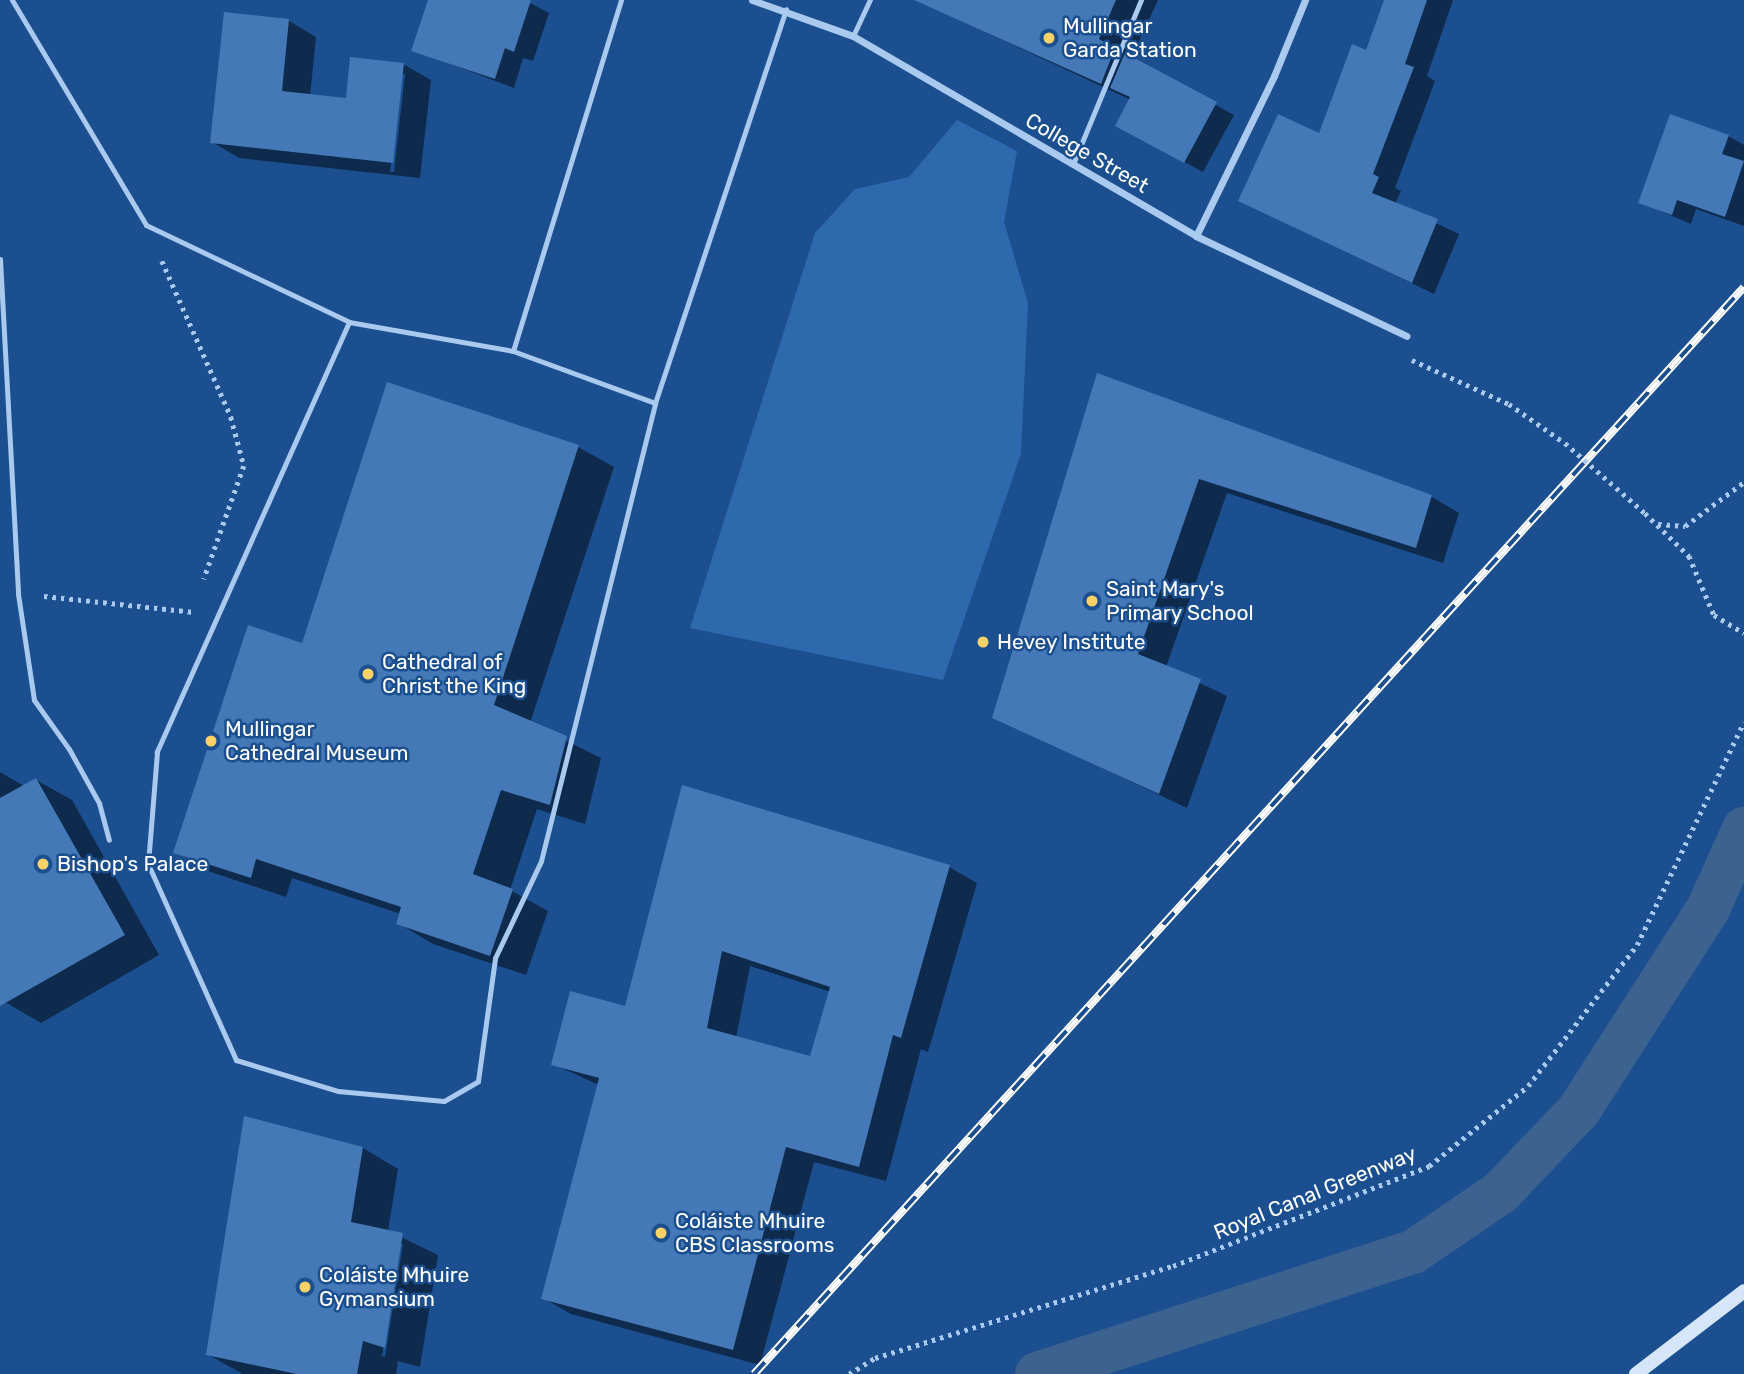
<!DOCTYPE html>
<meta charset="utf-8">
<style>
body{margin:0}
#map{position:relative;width:1744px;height:1374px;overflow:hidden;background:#1b4f8f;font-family:Rubik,sans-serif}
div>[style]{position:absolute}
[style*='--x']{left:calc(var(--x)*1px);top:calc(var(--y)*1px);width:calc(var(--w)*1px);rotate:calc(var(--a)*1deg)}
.green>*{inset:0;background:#2e69ad}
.shadow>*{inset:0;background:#0007}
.canal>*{height:44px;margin:-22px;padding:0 22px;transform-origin:22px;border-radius:22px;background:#3c6290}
.building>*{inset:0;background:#4478b7}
.path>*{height:4.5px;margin-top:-2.25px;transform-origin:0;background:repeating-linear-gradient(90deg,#a9c9ee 0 3.5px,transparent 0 8.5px)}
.lane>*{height:5px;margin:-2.5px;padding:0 2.5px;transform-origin:2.5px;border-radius:2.5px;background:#a9c9ee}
.street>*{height:7px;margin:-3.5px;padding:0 3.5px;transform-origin:3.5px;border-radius:3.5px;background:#a9c9ee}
.secondary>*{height:14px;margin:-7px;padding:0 7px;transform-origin:7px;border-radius:7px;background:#d6e6fa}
.rail>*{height:8px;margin-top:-4px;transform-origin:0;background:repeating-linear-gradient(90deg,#1b4f8f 0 16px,#fff 0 32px);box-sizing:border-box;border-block:2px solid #fff}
.path-bridge>*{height:4.5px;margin-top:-2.25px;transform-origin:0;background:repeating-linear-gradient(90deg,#a9c9ee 0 3.5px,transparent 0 8.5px)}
.dots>*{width:19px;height:19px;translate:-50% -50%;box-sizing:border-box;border:4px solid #1b4f8f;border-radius:50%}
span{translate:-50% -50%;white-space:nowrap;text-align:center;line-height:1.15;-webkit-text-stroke:5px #1b4f8f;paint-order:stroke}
.poi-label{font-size:21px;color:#fff}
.left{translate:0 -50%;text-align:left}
.street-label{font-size:21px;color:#fff}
</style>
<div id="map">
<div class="green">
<i style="clip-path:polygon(957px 120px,1017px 151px,1004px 222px,1028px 303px,1021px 454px,943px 680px,690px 628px,815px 233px,855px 189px,909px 177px)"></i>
</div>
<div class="shadow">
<i style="clip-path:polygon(430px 0,524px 0,549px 13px,533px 61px,523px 58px,514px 88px,414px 50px)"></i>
<i style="clip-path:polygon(917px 0,1158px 0,1131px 59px,1234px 115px,1203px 172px,1136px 136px,1131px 100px)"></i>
<i style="clip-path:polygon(1386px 0,1453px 0,1427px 76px,1435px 81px,1395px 188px,1401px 191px,1395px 204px,1459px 234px,1434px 294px,1240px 200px,1320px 135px,1367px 52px)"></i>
<i style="clip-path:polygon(evenodd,289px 21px,316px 37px,310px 96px,348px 100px,403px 64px,431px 80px,420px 178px,239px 158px,212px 142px,289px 21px,401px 74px,405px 74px,394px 172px,390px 172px,401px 74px)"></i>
<i style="clip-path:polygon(1728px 136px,1744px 145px,1744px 226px,1696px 209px,1691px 224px,1640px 202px)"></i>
<i style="clip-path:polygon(1099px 375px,1432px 497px,1459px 513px,1443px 563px,1227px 493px,1166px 667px,1227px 696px,1187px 808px,994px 717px)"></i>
<i style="clip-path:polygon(578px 447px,614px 467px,530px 723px,601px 758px,585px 824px,537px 809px,510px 890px,548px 911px,526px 975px,433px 944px,398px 923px,401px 914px,292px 878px,286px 897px,211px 872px,176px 852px,303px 645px)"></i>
<i style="clip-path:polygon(0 772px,24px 786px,36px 780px,72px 800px,159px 955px,41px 1023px,5px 1002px,0 993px)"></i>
<i style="clip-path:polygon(evenodd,683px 787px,949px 867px,977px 883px,928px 1052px,921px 1049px,886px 1181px,814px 1162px,760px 1365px,571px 1314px,543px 1298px,599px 1085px,553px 1064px,626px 1008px,683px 787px,750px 966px,831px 992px,812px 1058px,736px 1038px,750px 966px)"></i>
<i style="clip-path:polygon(evenodd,363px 1148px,398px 1169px,388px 1231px,438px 1255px,420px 1367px,398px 1361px,396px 1374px,243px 1374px,207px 1354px,363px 1148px,400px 1244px,403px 1244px,385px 1357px,382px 1356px,400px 1244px)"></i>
</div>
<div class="canal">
<i style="--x:1037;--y:1374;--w:395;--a:-18"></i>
<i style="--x:1413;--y:1252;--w:107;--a:-34.3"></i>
<i style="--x:1501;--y:1192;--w:113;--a:-46.4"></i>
<i style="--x:1579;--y:1110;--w:239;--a:-57.3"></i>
<i style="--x:1708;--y:909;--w:88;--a:-65.8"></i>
</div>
<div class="building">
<i style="clip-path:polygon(428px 0,531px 0,514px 52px,505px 48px,495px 79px,411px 51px)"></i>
<i style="clip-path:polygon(914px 0,1116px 0,1099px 39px,1115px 48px,1101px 84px)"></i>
<i style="clip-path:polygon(1384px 0,1427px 0,1405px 64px,1414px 67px,1373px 174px,1379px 177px,1372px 193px,1438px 219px,1412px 283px,1238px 201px,1278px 114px,1319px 133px,1352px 44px,1366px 50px)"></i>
<i style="clip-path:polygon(224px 12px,289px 19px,282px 91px,346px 98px,350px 57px,404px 63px,393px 163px,210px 143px)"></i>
<i style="clip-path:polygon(1125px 53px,1217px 102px,1184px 163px,1115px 126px,1130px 97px,1110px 88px)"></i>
<i style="clip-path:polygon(1670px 114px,1729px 135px,1722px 154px,1744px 161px,1725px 217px,1677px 200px,1672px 215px,1638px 203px)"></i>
<i style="clip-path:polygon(1097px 373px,1432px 495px,1416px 548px,1199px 479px,1138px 654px,1201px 679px,1159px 794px,992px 718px)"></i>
<i style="clip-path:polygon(387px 382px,579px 445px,494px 705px,567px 736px,550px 805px,501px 790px,473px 874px,513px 889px,490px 956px,396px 924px,401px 907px,256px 859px,251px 878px,173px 853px,248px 625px,302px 643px)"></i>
<i style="clip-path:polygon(36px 778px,125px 935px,0 1006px,0 798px)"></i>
<i style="clip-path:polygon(evenodd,682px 785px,950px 865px,901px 1038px,893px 1035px,859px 1167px,786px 1147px,733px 1350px,541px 1299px,599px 1078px,551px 1065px,570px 991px,625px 1006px,682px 785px,722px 951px,830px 987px,810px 1056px,707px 1028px,722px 951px)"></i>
<i style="clip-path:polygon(244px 1116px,363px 1147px,351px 1222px,403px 1233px,385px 1348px,363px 1341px,357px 1374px,297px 1374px,206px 1355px)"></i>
</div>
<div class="path">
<i style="--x:162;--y:261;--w:171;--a:66.1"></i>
<i style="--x:231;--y:417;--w:51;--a:75.1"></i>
<i style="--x:244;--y:466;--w:120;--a:109.5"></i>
<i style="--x:1412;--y:360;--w:107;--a:24.4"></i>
<i style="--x:1509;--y:404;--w:68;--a:34.9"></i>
<i style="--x:1645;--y:513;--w:62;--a:44.3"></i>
<i style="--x:1689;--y:556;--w:64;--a:67"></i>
<i style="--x:1714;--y:615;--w:35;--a:31"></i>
<i style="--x:1658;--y:524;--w:27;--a:4"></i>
<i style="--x:1685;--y:526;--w:74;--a:-36.7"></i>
<i style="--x:44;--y:596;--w:151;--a:6.1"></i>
<i style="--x:849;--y:1374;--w:31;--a:-32"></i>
<i style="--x:875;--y:1358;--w:312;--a:-17.2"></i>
<i style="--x:1173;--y:1266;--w:275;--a:-21.3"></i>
<i style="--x:1429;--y:1166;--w:127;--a:-38.9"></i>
<i style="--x:1528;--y:1086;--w:178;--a:-52.3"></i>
<i style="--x:1637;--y:945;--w:247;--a:-64.4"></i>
</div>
<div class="lane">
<i style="--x:12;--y:0;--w:262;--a:59.2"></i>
<i style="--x:146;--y:225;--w:225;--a:25.5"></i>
<i style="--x:349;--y:322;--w:471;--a:114.1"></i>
<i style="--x:157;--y:752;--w:112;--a:94.6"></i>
<i style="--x:148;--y:864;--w:215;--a:65.8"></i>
<i style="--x:236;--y:1060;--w:107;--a:16.9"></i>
<i style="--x:338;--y:1091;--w:106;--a:5.4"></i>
<i style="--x:444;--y:1101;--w:39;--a:-30"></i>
<i style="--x:478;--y:1081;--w:124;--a:-82.1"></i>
<i style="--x:495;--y:958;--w:107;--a:-64.6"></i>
<i style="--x:541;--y:861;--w:472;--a:-76"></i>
<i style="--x:655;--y:403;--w:415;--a:-71.6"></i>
<i style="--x:853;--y:36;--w:40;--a:-65"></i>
<i style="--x:1073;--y:164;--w:178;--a:-67.5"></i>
<i style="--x:0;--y:259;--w:335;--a:86.9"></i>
<i style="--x:18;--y:594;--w:107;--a:81.4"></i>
<i style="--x:34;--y:700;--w:60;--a:54.5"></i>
<i style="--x:69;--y:749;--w:62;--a:60.9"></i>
<i style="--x:99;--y:803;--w:38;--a:75"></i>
<i style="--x:349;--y:322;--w:167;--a:10"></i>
<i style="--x:513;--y:351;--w:151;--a:20.1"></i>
<i style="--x:513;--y:351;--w:367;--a:-72.9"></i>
</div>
<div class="street">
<i style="--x:752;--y:0;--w:107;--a:19.6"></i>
<i style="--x:853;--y:36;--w:397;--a:30.2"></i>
<i style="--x:1196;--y:236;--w:233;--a:25.4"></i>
<i style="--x:1196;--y:236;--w:178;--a:-64"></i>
<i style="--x:1274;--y:76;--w:82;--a:-67.8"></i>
</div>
<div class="secondary">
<i style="--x:1636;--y:1374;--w:136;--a:-37.5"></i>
</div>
<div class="rail">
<i style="--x:754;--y:1374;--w:1470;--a:-47.67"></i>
</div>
<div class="path-bridge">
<i style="--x:1565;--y:443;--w:106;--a:41.2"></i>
</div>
<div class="dots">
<i style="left:1049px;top:38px;background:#ffd166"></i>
<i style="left:1092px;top:601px;background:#ffd166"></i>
<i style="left:983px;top:642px;background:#ffd166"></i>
<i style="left:368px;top:674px;background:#ffd166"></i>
<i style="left:211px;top:741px;background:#ffd166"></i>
<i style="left:43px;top:864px;background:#ffd166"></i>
<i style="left:661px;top:1233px;background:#ffd166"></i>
<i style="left:305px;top:1287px;background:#ffd166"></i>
</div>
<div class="poi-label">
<span class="left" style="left:1063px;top:38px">Mullingar<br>Garda Station</span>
<span class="left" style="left:1106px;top:601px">Saint Mary's<br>Primary School</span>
<span class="left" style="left:997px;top:642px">Hevey Institute</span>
<span class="left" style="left:382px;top:674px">Cathedral of<br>Christ the King</span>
<span class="left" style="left:225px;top:741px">Mullingar<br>Cathedral Museum</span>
<span class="left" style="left:57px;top:864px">Bishop's Palace</span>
<span class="left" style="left:675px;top:1233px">Coláiste Mhuire<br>CBS Classrooms</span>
<span class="left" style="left:319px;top:1287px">Coláiste Mhuire<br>Gymansium</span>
</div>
<div class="street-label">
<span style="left:1087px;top:153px;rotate:30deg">College Street</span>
<span style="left:1315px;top:1193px;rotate:-22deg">Royal Canal Greenway</span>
</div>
</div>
